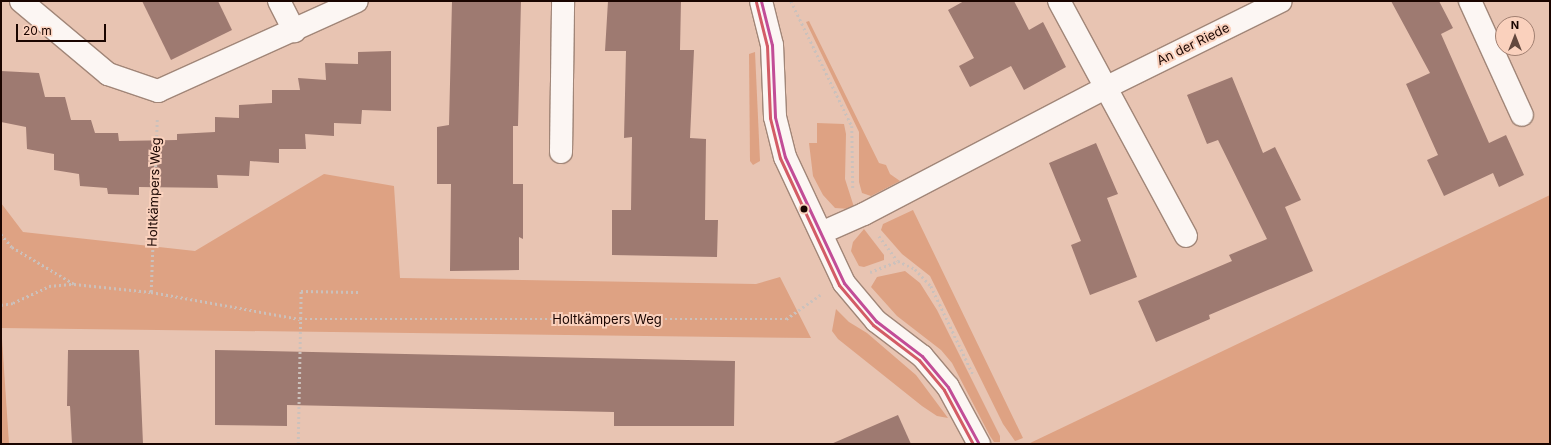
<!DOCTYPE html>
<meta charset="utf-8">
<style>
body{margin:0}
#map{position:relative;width:1551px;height:445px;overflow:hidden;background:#e8c4b2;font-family:Inter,sans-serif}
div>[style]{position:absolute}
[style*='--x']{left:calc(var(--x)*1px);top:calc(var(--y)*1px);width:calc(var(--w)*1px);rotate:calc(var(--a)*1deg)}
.green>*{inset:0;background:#dea283}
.building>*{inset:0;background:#9e7a71}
.path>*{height:2.5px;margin-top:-1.25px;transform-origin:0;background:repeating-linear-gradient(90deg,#cbc1bc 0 2px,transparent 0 5px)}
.roads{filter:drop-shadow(1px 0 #a18678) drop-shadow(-1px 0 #a18678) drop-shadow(0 1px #a18678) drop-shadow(0 -1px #a18678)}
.minor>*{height:22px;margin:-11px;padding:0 11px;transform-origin:11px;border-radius:11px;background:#fcf6f3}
.bus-1>*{height:3px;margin:-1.5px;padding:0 1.5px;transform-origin:1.5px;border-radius:1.5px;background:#c24d97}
.bus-2>*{height:3px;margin:-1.5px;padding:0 1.5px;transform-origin:1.5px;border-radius:1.5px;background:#d35c66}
.dots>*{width:11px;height:11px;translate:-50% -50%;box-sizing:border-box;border:2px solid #fad1bd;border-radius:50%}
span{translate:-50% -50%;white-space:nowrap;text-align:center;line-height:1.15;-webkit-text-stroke:4px #fad1bd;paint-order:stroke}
.street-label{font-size:13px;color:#1a0500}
.frame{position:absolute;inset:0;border:2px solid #1a0500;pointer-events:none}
.north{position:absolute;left:1495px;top:16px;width:40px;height:40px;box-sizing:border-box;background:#fad1bd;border:1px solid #a07f71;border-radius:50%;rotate:0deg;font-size:11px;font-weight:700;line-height:16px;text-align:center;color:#1a0500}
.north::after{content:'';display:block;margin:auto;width:14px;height:18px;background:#62483e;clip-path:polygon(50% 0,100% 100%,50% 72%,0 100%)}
.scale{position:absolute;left:16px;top:24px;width:90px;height:18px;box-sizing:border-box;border:2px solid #1a0500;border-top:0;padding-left:5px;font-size:12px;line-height:14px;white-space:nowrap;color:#1a0500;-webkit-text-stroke:3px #fad1bd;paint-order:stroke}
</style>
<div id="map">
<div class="green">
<i style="clip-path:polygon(809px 21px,879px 163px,886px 165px,890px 174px,900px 181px,871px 196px,862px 193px,859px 182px,859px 132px,806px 22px)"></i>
<i style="clip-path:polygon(755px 52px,760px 161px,753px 165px,750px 161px,749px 54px)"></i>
<i style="clip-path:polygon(817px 123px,844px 124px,846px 134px,845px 179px,854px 207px,850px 209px,835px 208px,823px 195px,813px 176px,809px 143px,817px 143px)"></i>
<i style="clip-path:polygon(324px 174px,394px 186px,400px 278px,756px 284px,780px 277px,811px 338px,1px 328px,1px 203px,23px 232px,195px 251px)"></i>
<i style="clip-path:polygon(1550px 195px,1550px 444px,1028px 444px)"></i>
<i style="clip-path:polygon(913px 210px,1023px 438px,1015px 441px,1003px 424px,930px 276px,902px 254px,881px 230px,883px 224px)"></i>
<i style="clip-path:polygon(864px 229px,884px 255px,884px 260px,864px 267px,859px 266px,851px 251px,853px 242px)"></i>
<i style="clip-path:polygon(905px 271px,920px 283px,937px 310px,1000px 436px,1000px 442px,994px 442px,990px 436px,952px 363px,941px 350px,897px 316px,871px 287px,877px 277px)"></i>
<i style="clip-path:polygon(836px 309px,849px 322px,867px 333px,916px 375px,948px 418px,937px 416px,922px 406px,838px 339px,832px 331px)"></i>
<i style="clip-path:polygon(1px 339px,2px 339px,9px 444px,1px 444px)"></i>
</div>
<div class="building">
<i style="clip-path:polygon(142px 1px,218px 1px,232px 30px,171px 60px)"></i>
<i style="clip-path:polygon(452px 1px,521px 1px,518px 126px,513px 126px,513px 184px,523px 184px,523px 239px,519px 237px,519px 270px,450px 271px,451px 184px,437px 184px,437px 127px,449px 125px)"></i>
<i style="clip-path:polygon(608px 1px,681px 1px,680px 50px,694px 50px,690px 138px,706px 139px,705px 220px,718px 220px,717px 257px,612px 255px,612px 210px,631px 210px,632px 137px,624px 138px,626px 51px,605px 51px)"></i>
<i style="clip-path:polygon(964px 1px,1014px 1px,1029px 30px,1043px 22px,1066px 67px,1024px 90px,1011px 66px,970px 87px,959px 66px,974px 58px,948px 10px)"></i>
<i style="clip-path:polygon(1391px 1px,1439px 1px,1453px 28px,1441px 34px,1489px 143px,1506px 135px,1524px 175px,1499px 187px,1493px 173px,1444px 196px,1427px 160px,1438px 155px,1406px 84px,1430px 73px)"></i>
<i style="clip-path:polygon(391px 51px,391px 111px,362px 110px,361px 124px,334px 123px,334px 136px,305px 134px,306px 149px,279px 149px,279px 163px,250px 161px,249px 176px,217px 175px,218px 188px,139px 187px,139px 195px,108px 194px,107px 188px,80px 186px,79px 174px,54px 170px,54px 154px,27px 149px,26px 127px,1px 122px,1px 71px,39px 73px,45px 97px,65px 97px,71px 120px,91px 120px,95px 133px,118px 133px,119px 141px,177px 140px,177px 134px,215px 132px,215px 117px,239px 118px,239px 105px,272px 103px,272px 90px,300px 90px,298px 78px,326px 80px,325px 63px,358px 64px,358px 52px)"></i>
<i style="clip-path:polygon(1232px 77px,1263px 153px,1275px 147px,1301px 200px,1285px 207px,1313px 271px,1209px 315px,1210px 319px,1156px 342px,1138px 301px,1232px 261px,1229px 255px,1267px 239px,1218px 140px,1207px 144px,1187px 95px)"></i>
<i style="clip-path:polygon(1096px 143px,1118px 194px,1107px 198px,1137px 277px,1090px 295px,1071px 245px,1081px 241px,1049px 163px)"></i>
<i style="clip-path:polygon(68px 350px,139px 350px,143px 444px,72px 444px,70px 406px,67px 406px)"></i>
<i style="clip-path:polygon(215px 350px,735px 361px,734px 426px,614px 426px,614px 412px,287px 405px,287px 426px,215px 425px)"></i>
<i style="clip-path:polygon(898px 415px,911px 444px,831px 444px)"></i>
</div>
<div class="path">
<i style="--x:791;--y:1;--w:139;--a:64"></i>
<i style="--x:852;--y:126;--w:64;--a:89.1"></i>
<i style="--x:1;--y:234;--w:17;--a:50"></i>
<i style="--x:12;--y:247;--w:72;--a:30.8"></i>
<i style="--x:879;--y:236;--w:31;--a:53"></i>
<i style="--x:898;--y:261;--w:19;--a:25"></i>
<i style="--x:915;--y:269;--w:23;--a:47"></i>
<i style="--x:931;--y:286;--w:98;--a:64.5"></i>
<i style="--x:870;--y:272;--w:30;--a:-21"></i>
<i style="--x:151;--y:292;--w:175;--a:-88"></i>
<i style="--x:1;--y:305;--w:12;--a:-9"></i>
<i style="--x:13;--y:303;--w:40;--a:-25"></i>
<i style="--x:49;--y:286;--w:25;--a:-5"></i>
<i style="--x:74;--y:284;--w:77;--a:5.9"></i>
<i style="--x:151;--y:292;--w:151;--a:10.3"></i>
<i style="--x:300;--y:319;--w:486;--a:0"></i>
<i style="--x:786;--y:319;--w:42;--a:-35.2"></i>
<i style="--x:298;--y:444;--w:153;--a:-88.9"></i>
<i style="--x:301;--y:291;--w:57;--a:1"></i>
</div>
<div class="roads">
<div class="minor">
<i style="--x:21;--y:1;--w:114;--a:40"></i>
<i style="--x:108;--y:74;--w:53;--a:18.8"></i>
<i style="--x:158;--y:91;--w:218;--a:-24.3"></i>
<i style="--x:279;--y:1;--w:34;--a:63"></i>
<i style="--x:761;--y:1;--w:45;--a:76"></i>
<i style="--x:772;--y:45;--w:72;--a:87.6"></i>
<i style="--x:775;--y:117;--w:41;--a:76"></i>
<i style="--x:785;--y:157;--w:139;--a:64.9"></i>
<i style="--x:844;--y:283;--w:50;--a:49.9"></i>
<i style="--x:876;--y:321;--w:58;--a:37.3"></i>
<i style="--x:922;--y:356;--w:40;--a:50"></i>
<i style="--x:948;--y:387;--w:65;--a:61.5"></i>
<i style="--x:1059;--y:1;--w:267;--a:61.6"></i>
<i style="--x:1470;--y:1;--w:125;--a:65.5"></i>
<i style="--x:561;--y:152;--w:151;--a:-89.2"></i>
<i style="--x:821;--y:233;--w:47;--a:-23.8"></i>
<i style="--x:864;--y:214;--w:272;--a:-27.6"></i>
<i style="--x:1105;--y:88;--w:196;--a:-26.3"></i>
</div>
</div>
<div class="bus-1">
<i style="--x:761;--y:1;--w:45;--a:76"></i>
<i style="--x:772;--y:45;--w:72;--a:87.6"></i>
<i style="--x:775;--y:117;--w:41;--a:76"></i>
<i style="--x:785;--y:157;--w:139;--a:64.9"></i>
<i style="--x:844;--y:283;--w:50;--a:49.9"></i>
<i style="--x:876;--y:321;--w:58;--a:37.3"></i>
<i style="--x:922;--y:356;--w:40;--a:50"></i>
<i style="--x:948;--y:387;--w:65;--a:61.5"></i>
</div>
<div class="bus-2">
<i style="--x:756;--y:2;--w:45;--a:76"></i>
<i style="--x:767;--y:46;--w:72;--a:87.6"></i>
<i style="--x:770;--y:118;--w:41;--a:76"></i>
<i style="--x:780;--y:158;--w:140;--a:65.1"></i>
<i style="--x:839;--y:285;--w:52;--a:49.6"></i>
<i style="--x:873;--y:325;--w:58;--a:37.3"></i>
<i style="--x:919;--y:360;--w:39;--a:50"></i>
<i style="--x:944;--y:390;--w:61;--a:61.8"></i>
</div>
<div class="dots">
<i style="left:804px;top:209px;background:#1a0500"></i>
</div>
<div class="street-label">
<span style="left:1193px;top:44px;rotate:-26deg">An der Riede</span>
<span style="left:154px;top:192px;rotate:-88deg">Holtkämpers Weg</span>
<span style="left:607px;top:319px">Holtkämpers Weg</span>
</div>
<div class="frame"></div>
<div class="north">N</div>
<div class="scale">20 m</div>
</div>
